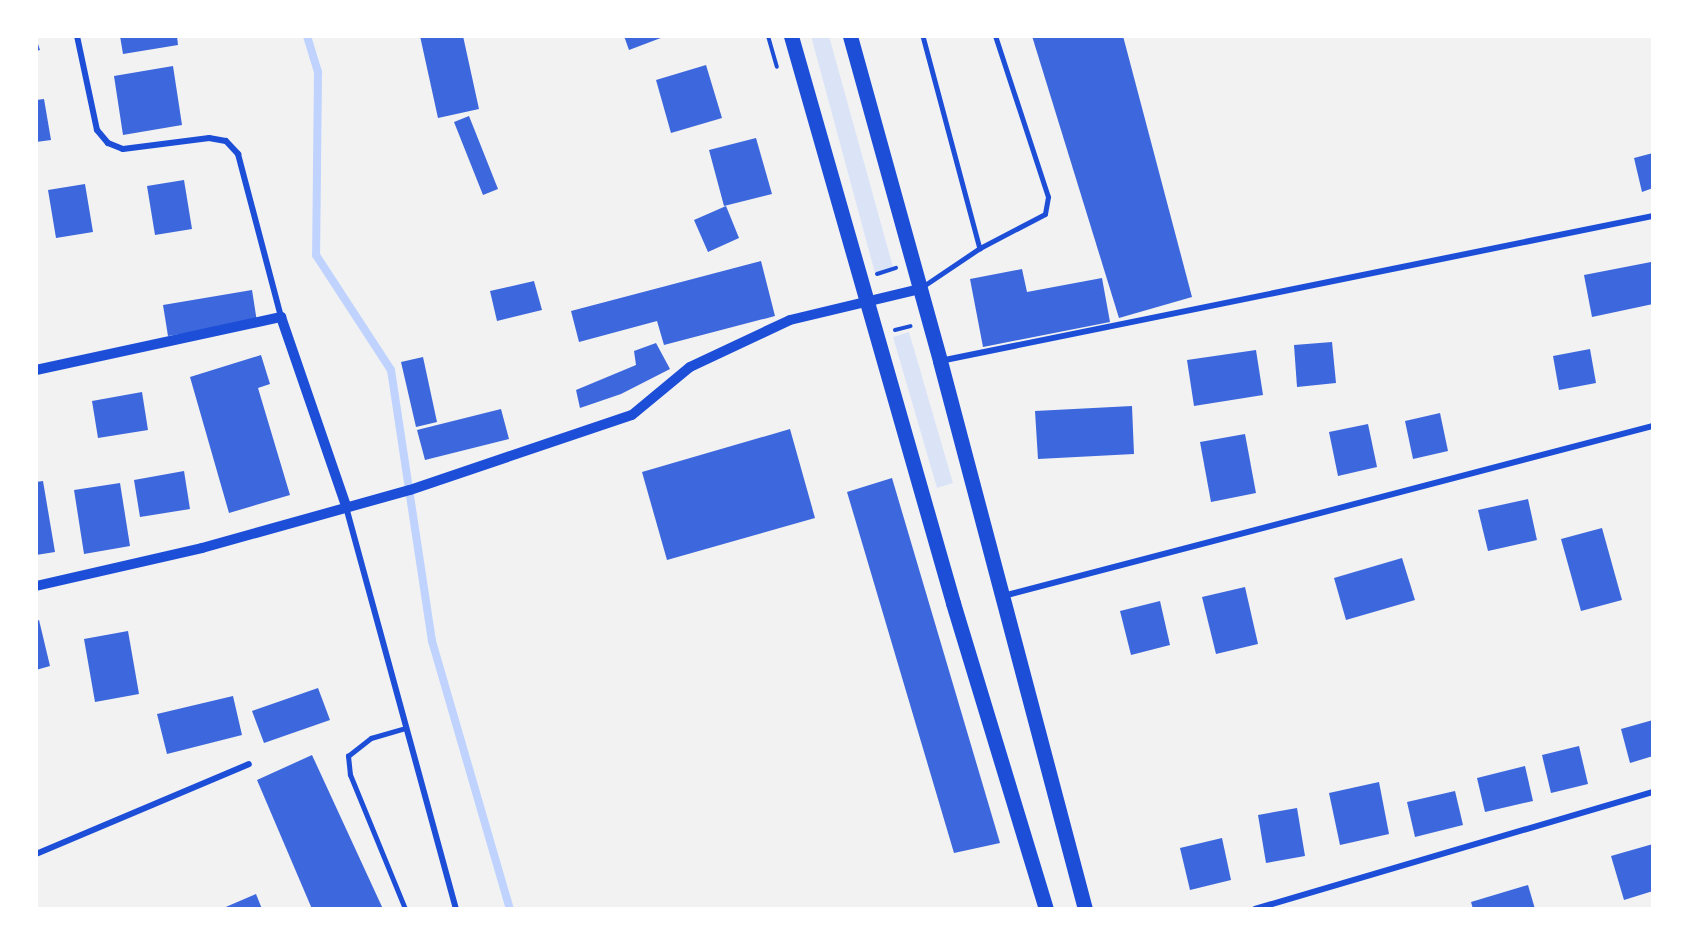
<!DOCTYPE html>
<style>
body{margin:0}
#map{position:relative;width:1689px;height:945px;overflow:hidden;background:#f2f2f2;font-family:"DM Sans",sans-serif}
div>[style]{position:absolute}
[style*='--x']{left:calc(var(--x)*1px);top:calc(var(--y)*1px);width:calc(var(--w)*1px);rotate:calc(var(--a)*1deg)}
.green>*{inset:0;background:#dbe4f7}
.stream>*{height:8px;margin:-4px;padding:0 4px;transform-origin:4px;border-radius:4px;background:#bfd3fe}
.building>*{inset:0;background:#3d67dc}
.path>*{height:4px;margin:-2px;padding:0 2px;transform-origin:2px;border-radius:2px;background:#1d4ed8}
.service>*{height:4.5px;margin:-2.25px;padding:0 2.25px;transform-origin:2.25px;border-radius:2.25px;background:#1d4ed8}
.minor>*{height:6px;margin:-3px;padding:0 3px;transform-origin:3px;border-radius:3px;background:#1d4ed8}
.tertiary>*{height:10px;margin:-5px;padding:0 5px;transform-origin:5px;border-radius:5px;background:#1d4ed8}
.primary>*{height:15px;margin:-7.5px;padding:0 7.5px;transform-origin:7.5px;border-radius:7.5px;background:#1d4ed8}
span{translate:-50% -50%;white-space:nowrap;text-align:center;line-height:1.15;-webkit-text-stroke:4.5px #fff;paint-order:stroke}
.frame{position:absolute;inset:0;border:38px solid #fff;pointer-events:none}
</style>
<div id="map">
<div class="green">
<i style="clip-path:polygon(811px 36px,829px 36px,893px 267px,875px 273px)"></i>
<i style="clip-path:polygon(909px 332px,953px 483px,937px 488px,893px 337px)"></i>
</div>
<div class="stream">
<i style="--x:307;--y:36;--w:38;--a:73"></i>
<i style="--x:318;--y:72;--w:183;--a:90.6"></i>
<i style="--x:316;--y:255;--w:137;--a:56.9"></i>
<i style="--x:391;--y:370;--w:274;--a:81.4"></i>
<i style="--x:432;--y:641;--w:279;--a:73.8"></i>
</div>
<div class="building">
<i style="clip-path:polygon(120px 36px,177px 36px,178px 45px,123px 54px)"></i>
<i style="clip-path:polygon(420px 36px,463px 36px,479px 109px,438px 118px)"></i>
<i style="clip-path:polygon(624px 36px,666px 36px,629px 50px)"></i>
<i style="clip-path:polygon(1032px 36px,1123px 36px,1192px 297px,1119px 318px)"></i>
<i style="clip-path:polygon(36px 38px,40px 50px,36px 51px)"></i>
<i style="clip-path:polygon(706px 65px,722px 118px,671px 133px,656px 80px)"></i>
<i style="clip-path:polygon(173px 66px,182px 125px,123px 135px,114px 76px)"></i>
<i style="clip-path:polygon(44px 99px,51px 140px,36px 142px,36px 100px)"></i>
<i style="clip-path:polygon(469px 116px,498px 189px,483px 195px,454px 122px)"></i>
<i style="clip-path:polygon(756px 138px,772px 194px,724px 206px,709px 150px)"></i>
<i style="clip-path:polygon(1653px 153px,1653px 188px,1642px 192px,1634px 158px)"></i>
<i style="clip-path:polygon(184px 180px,192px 229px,155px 235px,147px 186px)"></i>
<i style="clip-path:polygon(85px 184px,93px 232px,56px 238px,48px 190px)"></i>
<i style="clip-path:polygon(726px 206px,739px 238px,708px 252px,694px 220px)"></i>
<i style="clip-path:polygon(761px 261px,775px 316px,664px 345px,657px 321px,579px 342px,571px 311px)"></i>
<i style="clip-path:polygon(1651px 262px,1653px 304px,1592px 317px,1584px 275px)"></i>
<i style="clip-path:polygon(1022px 269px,1027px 292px,1102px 278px,1110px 322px,983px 347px,970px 279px)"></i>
<i style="clip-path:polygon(534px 281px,542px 310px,497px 321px,490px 291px)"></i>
<i style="clip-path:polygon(252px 290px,257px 322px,168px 336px,163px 305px)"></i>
<i style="clip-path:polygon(1332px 342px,1336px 383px,1297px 387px,1294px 345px)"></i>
<i style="clip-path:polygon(656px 343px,670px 369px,621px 394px,580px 408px,576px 390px,636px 365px,634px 351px)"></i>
<i style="clip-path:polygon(1590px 349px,1596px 383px,1559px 390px,1553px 356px)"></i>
<i style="clip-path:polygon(1256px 350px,1263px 395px,1194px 406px,1187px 360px)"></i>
<i style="clip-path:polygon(261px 355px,270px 384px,258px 388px,290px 495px,229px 513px,190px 377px)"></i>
<i style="clip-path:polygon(423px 357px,437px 422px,416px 427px,401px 362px)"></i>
<i style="clip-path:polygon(142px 392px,148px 430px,98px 438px,92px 401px)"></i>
<i style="clip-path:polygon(1132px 406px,1134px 454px,1038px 459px,1035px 411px)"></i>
<i style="clip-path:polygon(501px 409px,509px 439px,425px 460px,417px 430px)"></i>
<i style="clip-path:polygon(1440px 413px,1448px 451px,1413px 459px,1405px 421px)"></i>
<i style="clip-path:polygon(1368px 424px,1377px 467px,1338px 476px,1329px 432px)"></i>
<i style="clip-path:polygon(790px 429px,815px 518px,667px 560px,642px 472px)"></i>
<i style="clip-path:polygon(1245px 434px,1256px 493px,1211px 502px,1200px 442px)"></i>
<i style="clip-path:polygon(184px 471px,190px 509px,140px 517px,134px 480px)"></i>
<i style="clip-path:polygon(892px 478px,1000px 843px,954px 853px,847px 492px)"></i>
<i style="clip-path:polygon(43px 481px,55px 552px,36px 555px,36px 482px)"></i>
<i style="clip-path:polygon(120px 483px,130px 546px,84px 554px,74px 490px)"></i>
<i style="clip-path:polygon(1528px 499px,1537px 540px,1488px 551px,1478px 510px)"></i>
<i style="clip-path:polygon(1602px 528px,1622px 600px,1581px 611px,1561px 539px)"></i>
<i style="clip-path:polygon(1402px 558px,1415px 600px,1346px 620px,1334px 578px)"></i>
<i style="clip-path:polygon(1245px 587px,1258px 644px,1216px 654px,1202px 597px)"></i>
<i style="clip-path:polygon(1160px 601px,1170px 645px,1131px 655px,1120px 611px)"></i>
<i style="clip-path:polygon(39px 620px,50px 666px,36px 670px,36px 621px)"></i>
<i style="clip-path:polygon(128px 631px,139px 694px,95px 702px,84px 639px)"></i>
<i style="clip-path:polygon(318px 688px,330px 720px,264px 743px,252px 711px)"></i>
<i style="clip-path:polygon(233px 696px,242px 735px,167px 754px,157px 714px)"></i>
<i style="clip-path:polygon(1653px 720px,1653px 756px,1630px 763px,1621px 729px)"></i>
<i style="clip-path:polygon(1579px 746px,1588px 784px,1551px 793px,1542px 755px)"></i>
<i style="clip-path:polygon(312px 755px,383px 909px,312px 909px,257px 780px)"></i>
<i style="clip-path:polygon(1525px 766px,1533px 801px,1485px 812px,1477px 778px)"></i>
<i style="clip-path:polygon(1379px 782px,1389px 834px,1340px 845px,1329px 793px)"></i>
<i style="clip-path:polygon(1455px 791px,1463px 825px,1415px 837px,1407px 802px)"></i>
<i style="clip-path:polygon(1297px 808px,1305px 856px,1266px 863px,1258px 815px)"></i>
<i style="clip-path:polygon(1222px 838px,1231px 880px,1190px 890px,1180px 848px)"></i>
<i style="clip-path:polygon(1653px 844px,1653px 891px,1624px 900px,1611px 856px)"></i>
<i style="clip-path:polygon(1528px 885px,1535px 909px,1473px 909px,1471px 902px)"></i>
<i style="clip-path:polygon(256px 894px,262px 909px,221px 909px)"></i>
</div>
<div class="path">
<i style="--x:768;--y:36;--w:32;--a:74"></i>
<i style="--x:877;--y:274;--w:20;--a:-18"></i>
<i style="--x:895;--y:330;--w:16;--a:-14"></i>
</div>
<div class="service">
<i style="--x:923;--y:36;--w:220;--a:75"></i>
<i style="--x:922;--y:287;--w:70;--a:-33.9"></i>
<i style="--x:980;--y:248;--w:73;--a:-27.6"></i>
<i style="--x:1045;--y:214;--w:17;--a:-80"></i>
<i style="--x:1048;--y:197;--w:169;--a:-108.2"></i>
<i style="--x:405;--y:909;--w:145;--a:-112.3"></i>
<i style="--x:350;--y:775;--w:19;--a:-96"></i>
<i style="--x:348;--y:756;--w:29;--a:-38"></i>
<i style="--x:371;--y:738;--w:35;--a:-16"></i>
</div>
<div class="minor">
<i style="--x:77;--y:36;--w:96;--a:78"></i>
<i style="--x:97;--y:130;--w:17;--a:50"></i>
<i style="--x:108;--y:143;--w:16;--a:22"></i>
<i style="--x:123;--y:149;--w:87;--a:-7.3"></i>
<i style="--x:209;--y:138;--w:17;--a:10"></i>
<i style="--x:226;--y:141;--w:18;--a:47"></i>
<i style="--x:238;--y:154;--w:169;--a:75.2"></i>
<i style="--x:940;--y:361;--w:728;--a:-11.5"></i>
<i style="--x:346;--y:507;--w:417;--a:74.7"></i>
<i style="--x:1003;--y:596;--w:672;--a:-14.66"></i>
<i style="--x:36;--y:854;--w:231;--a:-22.9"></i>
<i style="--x:1255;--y:909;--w:415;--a:-16.4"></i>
</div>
<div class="tertiary">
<i style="--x:36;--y:370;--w:251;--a:-12.2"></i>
<i style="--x:281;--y:317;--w:200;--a:71"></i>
<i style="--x:36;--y:586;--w:170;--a:-12.9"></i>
<i style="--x:202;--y:548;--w:216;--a:-15.6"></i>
<i style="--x:410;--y:490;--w:234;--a:-18.7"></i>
<i style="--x:632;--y:415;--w:75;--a:-39.6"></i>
<i style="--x:690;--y:367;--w:110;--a:-25.2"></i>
<i style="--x:790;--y:320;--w:134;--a:-13.4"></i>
</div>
<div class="primary">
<i style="--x:791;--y:36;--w:590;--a:74.05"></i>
<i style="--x:953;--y:603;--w:320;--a:73.1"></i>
<i style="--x:850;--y:36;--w:337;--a:74.5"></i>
<i style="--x:940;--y:361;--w:567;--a:75.18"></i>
</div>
<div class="frame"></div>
</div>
